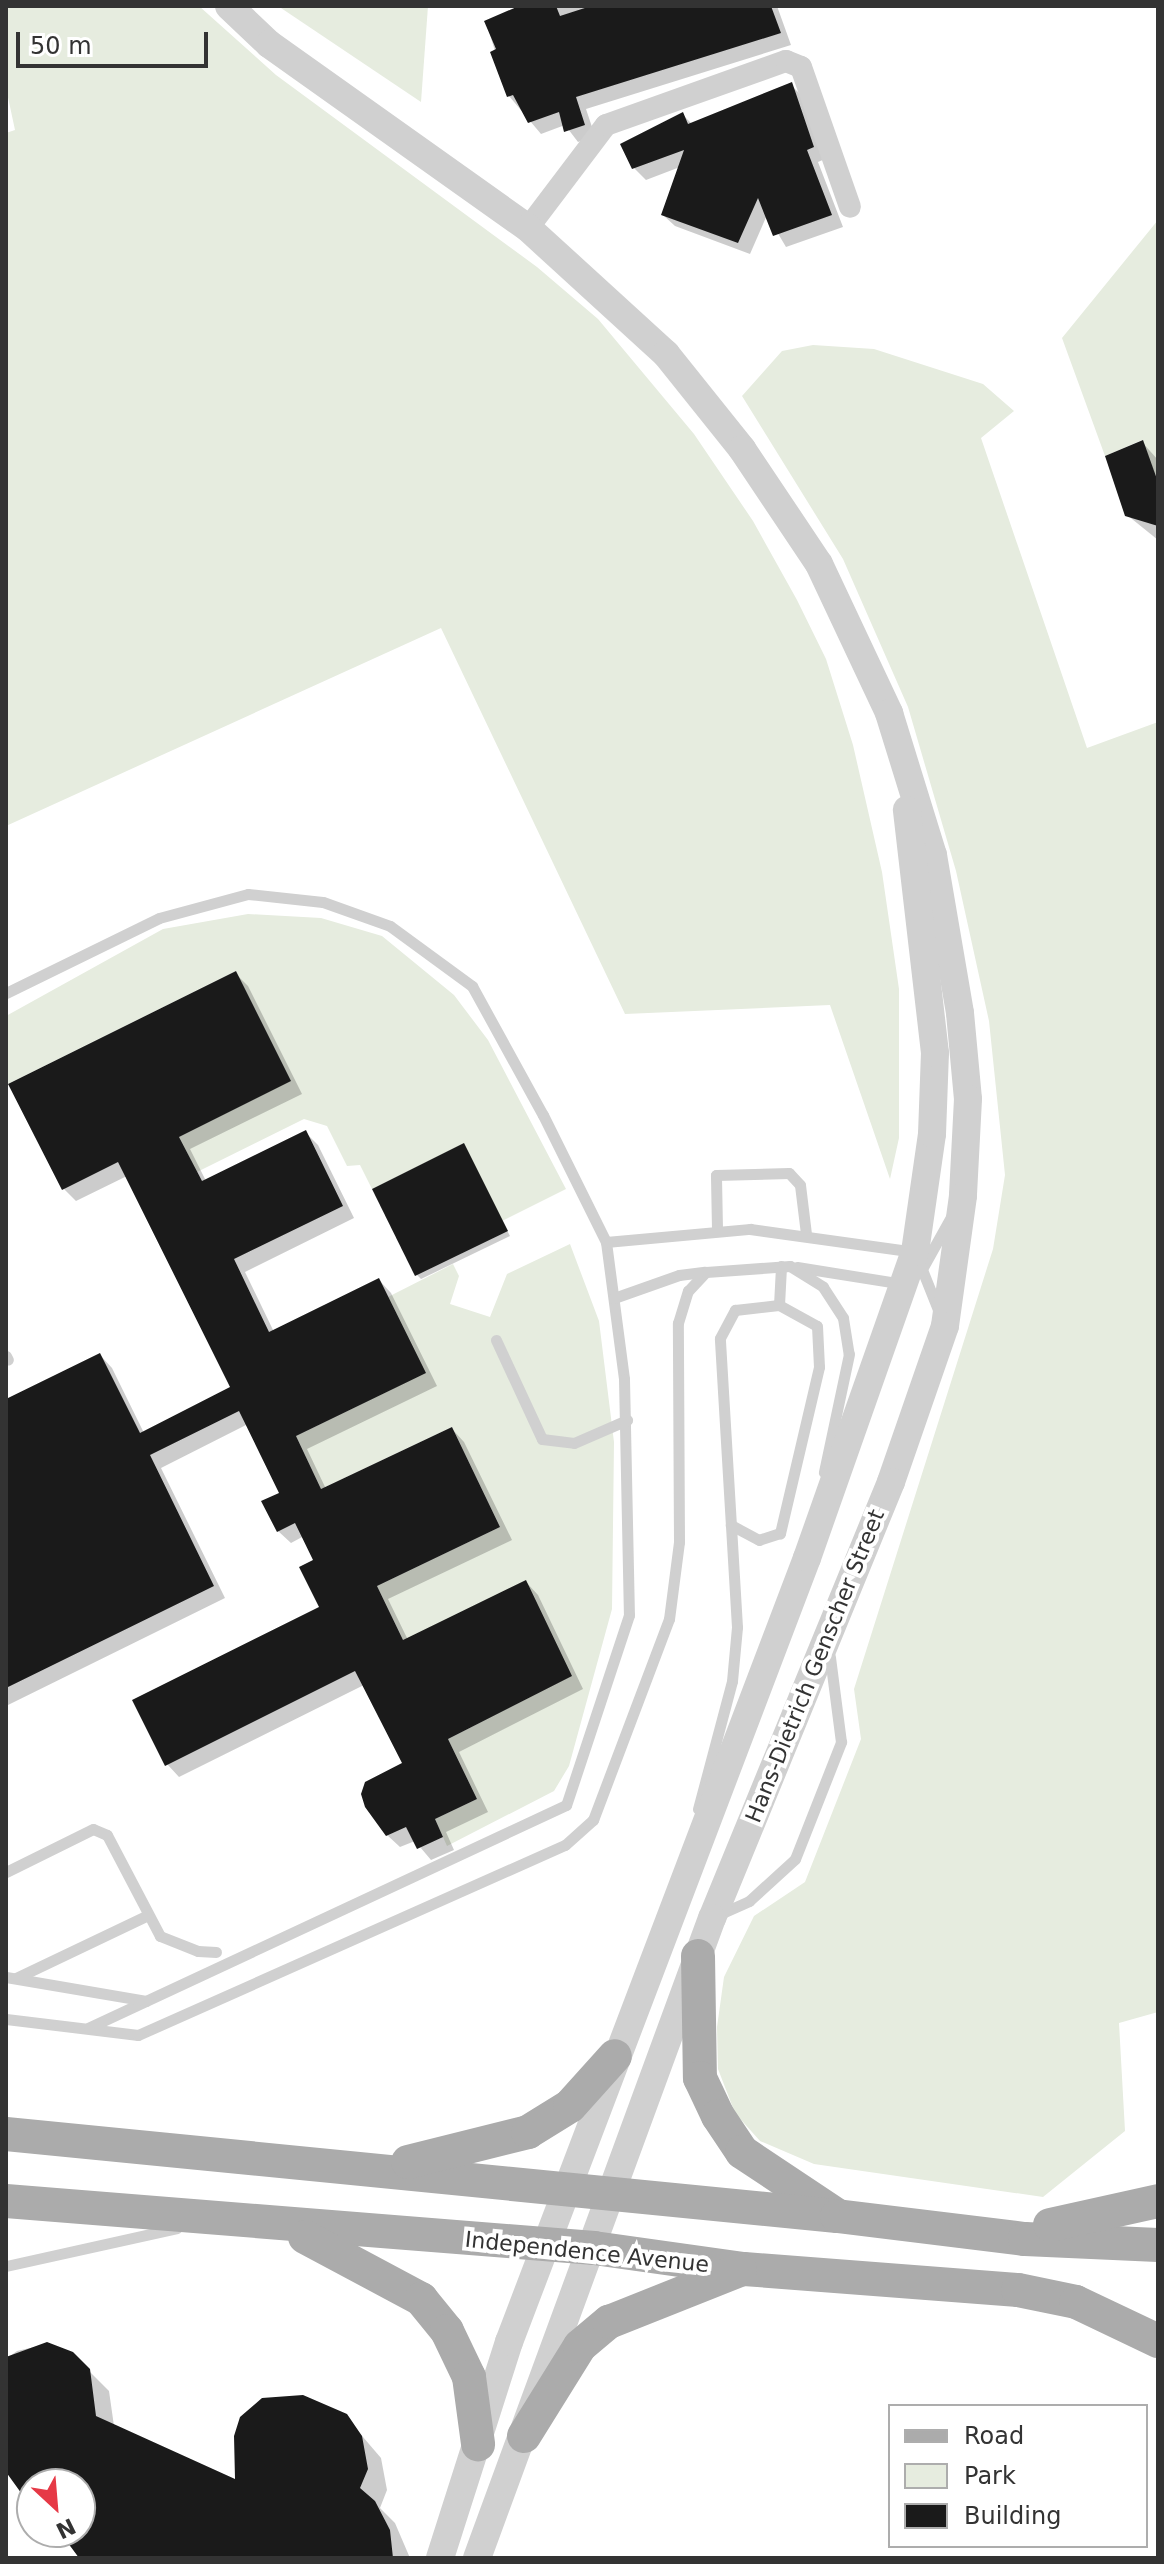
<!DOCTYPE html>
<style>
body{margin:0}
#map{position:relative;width:1164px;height:2564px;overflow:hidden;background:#fff;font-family:"DejaVu Sans",sans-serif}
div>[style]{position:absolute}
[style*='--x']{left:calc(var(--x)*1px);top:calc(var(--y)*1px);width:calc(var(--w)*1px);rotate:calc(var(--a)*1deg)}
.green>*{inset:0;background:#e6ecdf}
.shadow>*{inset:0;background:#0003}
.building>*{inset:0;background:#1a1a1a}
.service>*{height:11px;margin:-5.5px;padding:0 5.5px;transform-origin:5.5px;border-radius:5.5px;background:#d0d0d0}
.minor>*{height:22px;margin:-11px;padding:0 11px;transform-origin:11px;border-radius:11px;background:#d0d0d0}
.tertiary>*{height:28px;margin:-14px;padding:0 14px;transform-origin:14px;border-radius:14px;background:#d0d0d0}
.primary>*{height:34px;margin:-17px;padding:0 17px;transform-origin:17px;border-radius:17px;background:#ababab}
span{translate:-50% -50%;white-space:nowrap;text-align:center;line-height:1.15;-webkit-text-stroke:8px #fff;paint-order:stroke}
.street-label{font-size:22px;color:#333}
.frame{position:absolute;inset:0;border:8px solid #333;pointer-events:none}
.legend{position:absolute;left:888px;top:2404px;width:260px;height:144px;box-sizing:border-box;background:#fff;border:2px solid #adadad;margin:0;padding:10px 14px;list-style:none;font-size:24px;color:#333}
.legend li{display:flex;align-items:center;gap:16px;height:40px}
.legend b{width:40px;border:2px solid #adadad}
.north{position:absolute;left:16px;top:2468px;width:80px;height:80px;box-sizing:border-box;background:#fff;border:2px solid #adadad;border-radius:50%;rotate:154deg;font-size:22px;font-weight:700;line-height:32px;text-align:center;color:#333}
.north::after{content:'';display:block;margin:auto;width:28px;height:36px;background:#e63946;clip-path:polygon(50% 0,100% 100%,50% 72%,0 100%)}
.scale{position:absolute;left:16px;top:32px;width:192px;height:36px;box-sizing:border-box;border:4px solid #333;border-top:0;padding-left:10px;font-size:24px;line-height:28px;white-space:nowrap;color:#333;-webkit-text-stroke:6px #fff;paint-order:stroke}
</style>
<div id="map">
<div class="green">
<i style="clip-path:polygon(6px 6px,199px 6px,276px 75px,537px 267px,598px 319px,694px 434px,753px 521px,797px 600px,826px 659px,853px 745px,882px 872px,899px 989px,899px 1138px,890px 1179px,830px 1005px,625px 1014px,441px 628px,6px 826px,6px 133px,15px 130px,6px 88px)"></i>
<i style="clip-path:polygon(278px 6px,428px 6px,421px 102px)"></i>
<i style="clip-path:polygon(1158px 220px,1158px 482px,1142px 440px,1105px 456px,1062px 338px)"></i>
<i style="clip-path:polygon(813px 345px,874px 349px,983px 384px,1014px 411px,981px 438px,1087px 748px,1158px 722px,1158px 2012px,1119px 2023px,1125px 2131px,1043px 2197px,814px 2164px,760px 2141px,735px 2113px,718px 2069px,717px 2027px,724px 1977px,754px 1916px,805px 1882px,861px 1739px,854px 1689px,993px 1249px,1005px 1175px,989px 1021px,956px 871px,908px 707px,843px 559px,742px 396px,782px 351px)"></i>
<i style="clip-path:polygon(248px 914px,321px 918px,382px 936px,454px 995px,488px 1040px,566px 1189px,502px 1221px,463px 1144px,372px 1189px,360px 1165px,347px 1166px,327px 1126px,304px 1119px,197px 1172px,179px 1137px,290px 1081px,236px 971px,8px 1084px,6px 1016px,163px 929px)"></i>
<i style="clip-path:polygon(570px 1244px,599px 1321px,614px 1442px,612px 1609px,569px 1766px,554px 1791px,447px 1846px,435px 1819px,477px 1799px,448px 1739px,571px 1676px,403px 1640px,377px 1586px,500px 1527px,452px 1427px,321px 1489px,296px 1436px,425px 1373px,388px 1297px,453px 1264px,459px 1276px,450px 1304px,490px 1317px,507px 1274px)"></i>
</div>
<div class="shadow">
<i style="clip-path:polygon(524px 6px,777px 6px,791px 45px,586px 109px,595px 136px,578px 142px,565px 125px,541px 134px,509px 96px,486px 22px)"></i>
<i style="clip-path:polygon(791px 85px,803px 97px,825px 159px,818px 162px,843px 227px,786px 247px,767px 215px,750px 254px,675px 226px,663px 215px,680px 167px,646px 180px,634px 168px,683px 115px,693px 125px)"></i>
<i style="clip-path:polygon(1142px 442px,1158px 460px,1158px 540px,1127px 515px)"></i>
<i style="clip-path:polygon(235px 973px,248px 986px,302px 1094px,190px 1149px,206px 1181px,305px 1132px,318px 1145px,354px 1218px,245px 1272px,274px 1332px,379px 1280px,391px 1293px,437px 1386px,307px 1449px,326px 1489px,452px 1429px,464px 1442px,512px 1540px,388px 1599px,408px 1640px,526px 1582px,538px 1595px,583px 1689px,459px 1752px,488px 1812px,446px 1832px,454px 1850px,431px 1860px,415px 1841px,400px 1847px,387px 1835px,405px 1764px,364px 1685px,179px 1777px,167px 1764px,322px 1608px,316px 1560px,304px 1536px,291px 1543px,278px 1531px,282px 1493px,248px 1424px,161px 1468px,225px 1598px,6px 1706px,6px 1402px,100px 1355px,112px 1368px,144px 1433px,232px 1388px,127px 1176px,76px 1201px,64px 1189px)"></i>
<i style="clip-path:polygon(463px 1146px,510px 1236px,421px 1279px,417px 1275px)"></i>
<i style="clip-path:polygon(47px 2344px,72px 2354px,109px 2391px,114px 2426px,237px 2482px,345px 2416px,381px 2458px,387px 2490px,380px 2508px,395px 2523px,410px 2558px,80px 2558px,58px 2532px,80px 2532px,80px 2484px,32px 2484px,32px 2504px,6px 2468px,6px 2359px,17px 2351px)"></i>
</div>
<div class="building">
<i style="clip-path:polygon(519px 6px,556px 6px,560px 16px,591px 6px,771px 6px,781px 33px,576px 97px,585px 125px,564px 132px,559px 112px,528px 123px,513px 95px,507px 97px,490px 52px,496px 49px,484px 21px)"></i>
<i style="clip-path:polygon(792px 82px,814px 147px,807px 150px,832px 215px,773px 236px,758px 198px,738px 243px,661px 215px,684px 150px,632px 169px,620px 144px,683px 112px,688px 124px)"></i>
<i style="clip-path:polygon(1143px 440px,1158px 482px,1158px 526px,1125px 516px,1105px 456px)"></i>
<i style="clip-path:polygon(236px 971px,291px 1081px,179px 1137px,202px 1181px,306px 1130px,343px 1206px,234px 1259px,269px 1332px,379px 1278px,426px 1373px,296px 1436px,321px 1489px,452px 1427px,500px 1527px,377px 1586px,403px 1640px,526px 1580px,572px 1676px,448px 1739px,477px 1799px,435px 1819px,443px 1837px,417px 1849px,406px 1827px,386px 1836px,365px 1807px,361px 1794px,365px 1782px,402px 1763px,355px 1671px,165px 1766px,132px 1700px,319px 1607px,299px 1567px,313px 1560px,295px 1523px,277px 1532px,261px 1501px,279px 1493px,239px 1411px,150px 1455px,214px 1586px,6px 1688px,6px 1399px,100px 1353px,140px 1433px,230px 1387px,118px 1162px,62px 1190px,8px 1084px)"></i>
<i style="clip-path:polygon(464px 1143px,508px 1231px,415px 1276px,372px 1189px)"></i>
<i style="clip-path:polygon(47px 2342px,73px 2352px,90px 2369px,96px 2416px,235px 2479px,234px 2436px,240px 2417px,262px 2398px,303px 2395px,347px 2414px,362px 2436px,368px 2469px,360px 2488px,375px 2501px,390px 2530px,393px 2558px,79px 2558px,60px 2532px,80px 2532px,80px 2484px,32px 2484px,32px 2508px,6px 2472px,6px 2357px)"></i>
</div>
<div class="service">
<i style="--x:6;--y:993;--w:170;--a:-26.1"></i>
<i style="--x:159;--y:918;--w:92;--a:-15.1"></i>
<i style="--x:248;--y:894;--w:75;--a:6.1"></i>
<i style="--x:323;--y:902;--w:71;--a:19.7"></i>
<i style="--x:390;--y:926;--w:102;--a:36.2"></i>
<i style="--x:472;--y:986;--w:147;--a:61.2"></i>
<i style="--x:543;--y:1115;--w:142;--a:63.6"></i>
<i style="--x:606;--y:1242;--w:138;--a:82.5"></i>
<i style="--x:624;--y:1379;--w:236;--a:88.8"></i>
<i style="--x:629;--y:1615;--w:200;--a:108.3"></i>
<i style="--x:566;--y:1805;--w:527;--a:154.99"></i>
<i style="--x:717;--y:1229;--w:54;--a:-91.1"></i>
<i style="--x:716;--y:1175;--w:73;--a:-1.6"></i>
<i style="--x:789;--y:1173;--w:16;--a:47"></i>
<i style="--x:800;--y:1185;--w:49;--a:83"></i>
<i style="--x:606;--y:1242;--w:145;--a:-5.2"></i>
<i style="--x:750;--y:1229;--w:167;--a:7.9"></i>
<i style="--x:915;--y:1252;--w:65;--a:68.2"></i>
<i style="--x:797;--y:1267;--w:107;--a:9.1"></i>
<i style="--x:922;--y:1269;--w:60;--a:-60.9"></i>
<i style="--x:614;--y:1298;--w:69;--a:-19.5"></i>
<i style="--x:679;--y:1275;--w:26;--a:-7"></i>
<i style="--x:779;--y:1305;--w:39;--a:-87"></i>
<i style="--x:496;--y:1340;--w:109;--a:65.1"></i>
<i style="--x:542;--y:1439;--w:32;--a:7"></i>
<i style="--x:574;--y:1443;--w:58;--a:-23.5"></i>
<i style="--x:6;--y:1356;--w:4;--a:63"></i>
<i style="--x:698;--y:1809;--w:132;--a:-75.1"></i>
<i style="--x:732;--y:1681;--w:54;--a:-84.7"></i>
<i style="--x:737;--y:1627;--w:289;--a:-93.4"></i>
<i style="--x:720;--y:1338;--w:32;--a:-62"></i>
<i style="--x:735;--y:1310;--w:44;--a:-6.5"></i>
<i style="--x:779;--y:1305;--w:43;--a:28.9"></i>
<i style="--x:817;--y:1326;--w:41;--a:87.2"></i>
<i style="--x:819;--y:1367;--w:171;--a:103.2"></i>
<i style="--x:780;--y:1533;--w:22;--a:162"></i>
<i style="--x:759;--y:1540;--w:32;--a:-152"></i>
<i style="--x:6;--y:1872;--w:97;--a:-26.3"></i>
<i style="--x:93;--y:1829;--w:15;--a:23"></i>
<i style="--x:107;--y:1835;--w:114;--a:62.3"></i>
<i style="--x:160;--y:1936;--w:41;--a:21.5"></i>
<i style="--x:198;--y:1951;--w:18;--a:3"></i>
<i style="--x:720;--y:1914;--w:32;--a:-24"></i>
<i style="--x:749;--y:1901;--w:62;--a:-42.4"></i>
<i style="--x:795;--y:1859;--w:126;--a:-68.5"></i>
<i style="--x:841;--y:1742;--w:86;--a:-97.4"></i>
<i style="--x:6;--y:1977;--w:142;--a:9.7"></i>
<i style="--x:16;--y:1978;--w:144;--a:-25.5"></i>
<i style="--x:6;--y:2019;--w:133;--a:6.9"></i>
<i style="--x:138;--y:2035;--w:467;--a:-24"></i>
<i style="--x:565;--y:1845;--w:38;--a:-42"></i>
<i style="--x:593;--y:1820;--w:215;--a:-69.3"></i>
<i style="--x:669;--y:1619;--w:78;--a:-82.6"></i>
<i style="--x:679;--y:1542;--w:219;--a:-90.3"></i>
<i style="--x:678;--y:1323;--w:34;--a:-73"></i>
<i style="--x:688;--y:1291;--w:26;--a:-47"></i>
<i style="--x:706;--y:1272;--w:84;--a:-4.1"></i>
<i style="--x:790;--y:1266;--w:39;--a:32"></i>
<i style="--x:823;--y:1287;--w:37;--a:57"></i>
<i style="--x:843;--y:1318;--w:36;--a:81"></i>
<i style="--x:849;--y:1354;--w:121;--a:102"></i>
<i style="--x:6;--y:2266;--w:175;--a:-12.5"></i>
</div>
<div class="minor">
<i style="--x:528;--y:228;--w:129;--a:-52.9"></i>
<i style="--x:606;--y:125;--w:191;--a:-19.6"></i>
<i style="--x:786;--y:61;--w:16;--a:22"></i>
<i style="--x:801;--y:67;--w:148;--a:70.7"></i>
</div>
<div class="tertiary">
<i style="--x:229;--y:6;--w:55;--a:43.5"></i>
<i style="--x:269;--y:44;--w:318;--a:35.4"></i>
<i style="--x:528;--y:228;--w:187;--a:42.4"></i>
<i style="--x:666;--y:354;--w:122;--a:51.3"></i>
<i style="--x:742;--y:449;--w:138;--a:56.2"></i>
<i style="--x:819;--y:564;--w:165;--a:64.8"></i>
<i style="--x:889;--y:713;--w:149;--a:72.8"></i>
<i style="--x:933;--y:855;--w:160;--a:80.3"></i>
<i style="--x:960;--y:1013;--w:86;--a:84.7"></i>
<i style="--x:968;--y:1099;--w:97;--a:93"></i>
<i style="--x:963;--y:1196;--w:131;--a:97.9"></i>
<i style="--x:945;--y:1326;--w:165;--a:109.1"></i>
<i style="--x:891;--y:1482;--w:471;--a:112.3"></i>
<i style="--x:712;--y:1918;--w:682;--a:110.16"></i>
<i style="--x:440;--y:2558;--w:227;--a:-72.3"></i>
<i style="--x:509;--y:2342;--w:839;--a:-69.19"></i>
<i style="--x:807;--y:1558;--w:324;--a:-70.6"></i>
<i style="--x:915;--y:1252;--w:119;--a:-81.8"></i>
<i style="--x:932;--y:1134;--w:81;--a:-87.9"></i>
<i style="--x:935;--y:1053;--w:245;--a:-96.6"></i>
</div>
<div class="primary">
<i style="--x:698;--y:1956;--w:122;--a:89.1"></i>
<i style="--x:700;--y:2078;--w:42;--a:64.7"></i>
<i style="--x:718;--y:2116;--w:43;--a:56.3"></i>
<i style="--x:742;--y:2152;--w:112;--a:33.7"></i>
<i style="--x:6;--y:2134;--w:835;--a:5.64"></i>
<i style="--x:837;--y:2216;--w:189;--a:7"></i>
<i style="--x:1025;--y:2239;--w:133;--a:2.6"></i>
<i style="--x:408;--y:2162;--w:124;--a:-14"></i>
<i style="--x:528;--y:2132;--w:49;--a:-31.8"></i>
<i style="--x:570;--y:2106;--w:67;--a:-48"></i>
<i style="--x:6;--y:2201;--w:590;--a:4.57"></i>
<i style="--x:594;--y:2248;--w:151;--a:8"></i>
<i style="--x:744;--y:2269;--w:275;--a:4.4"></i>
<i style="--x:1018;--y:2290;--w:59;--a:11.7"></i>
<i style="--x:1076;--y:2302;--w:91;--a:25.4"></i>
<i style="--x:1050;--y:2225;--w:111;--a:-12.5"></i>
<i style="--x:305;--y:2237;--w:132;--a:28.1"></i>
<i style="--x:421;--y:2299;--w:41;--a:50.9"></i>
<i style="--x:447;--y:2331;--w:51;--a:64.4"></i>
<i style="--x:469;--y:2377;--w:68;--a:82.3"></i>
<i style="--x:524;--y:2436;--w:106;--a:-58.1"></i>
<i style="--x:580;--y:2346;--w:38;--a:-40"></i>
<i style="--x:609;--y:2322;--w:141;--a:-21.7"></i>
</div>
<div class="street-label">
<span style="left:815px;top:1666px;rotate:-68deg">Hans-Dietrich Genscher Street</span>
<span style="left:587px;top:2252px;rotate:6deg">Independence Avenue</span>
</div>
<div class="frame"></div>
<ul class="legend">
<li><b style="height:10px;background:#ababab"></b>Road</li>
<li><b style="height:22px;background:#e6ecdf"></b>Park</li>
<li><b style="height:22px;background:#1a1a1a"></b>Building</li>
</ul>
<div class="north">N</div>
<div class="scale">50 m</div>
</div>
